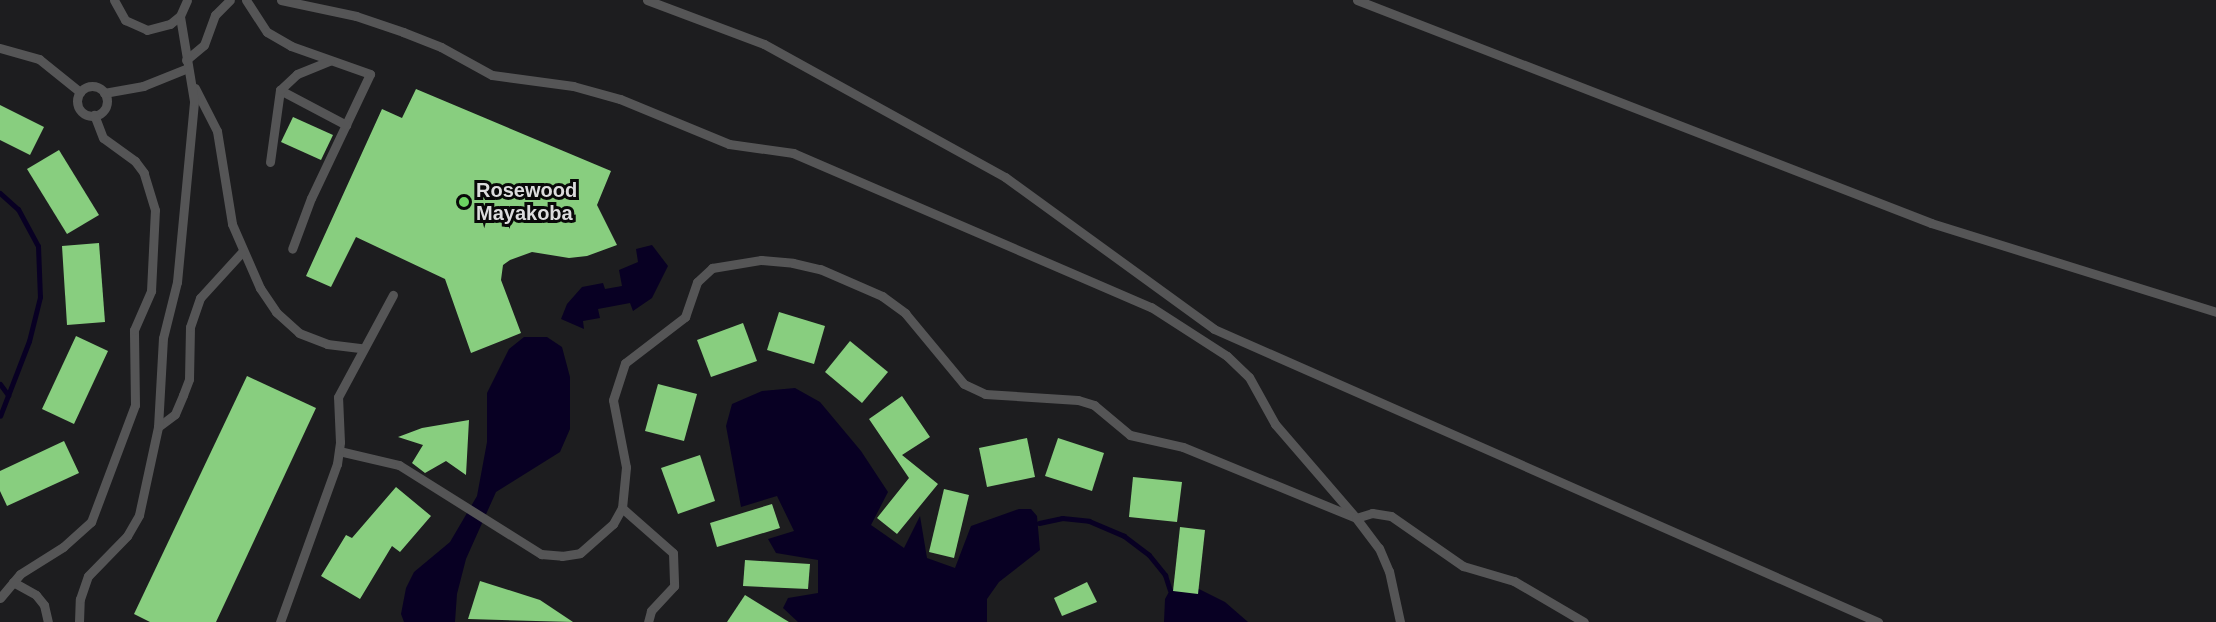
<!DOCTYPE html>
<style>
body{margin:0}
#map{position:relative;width:2216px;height:622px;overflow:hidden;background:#1d1d1f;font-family:Helvetica,sans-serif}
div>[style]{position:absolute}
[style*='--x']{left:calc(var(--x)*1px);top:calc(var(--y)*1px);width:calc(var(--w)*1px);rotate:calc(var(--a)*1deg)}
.water>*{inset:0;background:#080023}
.stream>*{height:5px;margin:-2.5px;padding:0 2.5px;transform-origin:2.5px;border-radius:2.5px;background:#080023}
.building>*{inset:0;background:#88ce7f}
.lane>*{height:9px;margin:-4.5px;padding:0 4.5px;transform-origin:4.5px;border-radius:4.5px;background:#555556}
.lane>.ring{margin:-4.5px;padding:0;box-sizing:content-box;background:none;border:9px solid #555556;border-radius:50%}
.dots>*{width:16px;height:16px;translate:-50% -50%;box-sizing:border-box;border:3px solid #080808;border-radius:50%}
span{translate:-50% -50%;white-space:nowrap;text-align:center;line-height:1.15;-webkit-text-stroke:6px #080808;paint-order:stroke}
.poi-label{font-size:20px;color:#dcdcdd;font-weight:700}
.left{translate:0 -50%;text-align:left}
</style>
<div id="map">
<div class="water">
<i style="clip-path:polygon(652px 245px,668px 266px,652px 298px,633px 311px,630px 303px,598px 309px,600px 318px,583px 321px,584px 329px,561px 319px,567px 304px,582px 287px,603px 283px,605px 289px,622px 286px,619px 270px,638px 262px,636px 249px)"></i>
<i style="clip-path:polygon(524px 337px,547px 337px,562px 347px,570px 377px,570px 429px,560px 452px,496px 492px,466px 559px,457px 594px,455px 622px,404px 622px,401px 614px,406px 588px,414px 572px,450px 542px,477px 496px,487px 442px,487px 393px,509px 349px)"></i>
<i style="clip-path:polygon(795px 388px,820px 402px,861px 451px,888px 492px,871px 525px,904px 548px,920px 516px,927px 558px,955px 568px,971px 526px,1019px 509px,1031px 509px,1037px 516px,1040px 550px,999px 582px,987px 599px,987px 622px,798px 622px,783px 608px,788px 598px,818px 593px,818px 560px,776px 553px,768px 539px,794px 531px,777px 496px,741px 507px,726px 426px,732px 404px,762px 391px)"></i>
<i style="clip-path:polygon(1187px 583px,1225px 602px,1248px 622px,1164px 622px,1165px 599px,1170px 590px)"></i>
</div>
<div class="stream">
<i style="--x:0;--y:193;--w:24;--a:42"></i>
<i style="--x:18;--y:209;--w:42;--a:61.6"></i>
<i style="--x:38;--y:246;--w:51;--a:87.8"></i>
<i style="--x:40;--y:297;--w:45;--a:104"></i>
<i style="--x:29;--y:341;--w:80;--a:111.1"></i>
<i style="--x:0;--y:384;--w:14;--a:54"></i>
<i style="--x:1039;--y:523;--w:24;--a:-12"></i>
<i style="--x:1062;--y:518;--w:27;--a:6"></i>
<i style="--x:1089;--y:521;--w:38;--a:23"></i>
<i style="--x:1124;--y:536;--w:31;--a:37"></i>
<i style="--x:1149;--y:555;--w:26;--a:51"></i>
<i style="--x:1165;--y:575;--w:16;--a:72"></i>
</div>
<div class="building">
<i style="clip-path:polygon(416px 89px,611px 171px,597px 205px,617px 245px,587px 256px,569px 258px,532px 252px,510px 260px,503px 265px,501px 280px,521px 333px,471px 353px,445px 279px,356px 237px,331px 287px,306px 276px,382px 109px,402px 118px)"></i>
<i style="clip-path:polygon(0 105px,44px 127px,30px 155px,0 140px)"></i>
<i style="clip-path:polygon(293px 117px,333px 135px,321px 160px,281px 142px)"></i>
<i style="clip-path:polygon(59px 150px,99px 215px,67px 234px,27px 169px)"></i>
<i style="clip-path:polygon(99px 243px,105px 322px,67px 325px,62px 246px)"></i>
<i style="clip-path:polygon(779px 312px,825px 326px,814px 364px,767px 350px)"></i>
<i style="clip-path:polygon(743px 323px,757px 361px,711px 377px,697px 340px)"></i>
<i style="clip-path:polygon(76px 336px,108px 351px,74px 424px,42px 409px)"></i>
<i style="clip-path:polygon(850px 341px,888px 372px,862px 403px,825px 372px)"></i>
<i style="clip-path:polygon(247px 376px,316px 408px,216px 622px,150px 622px,134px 614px)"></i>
<i style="clip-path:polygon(658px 384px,697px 394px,684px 441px,645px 431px)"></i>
<i style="clip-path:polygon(902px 396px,930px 437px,902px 455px,938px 484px,897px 534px,877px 518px,909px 478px,869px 419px)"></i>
<i style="clip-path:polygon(469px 420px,466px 475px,446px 461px,425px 473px,412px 463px,423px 445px,398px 437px,422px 428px)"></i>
<i style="clip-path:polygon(1027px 438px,1035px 477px,987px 487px,979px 448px)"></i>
<i style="clip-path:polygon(1058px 438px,1104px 453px,1092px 491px,1045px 476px)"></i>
<i style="clip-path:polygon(64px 441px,79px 473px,7px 506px,0 491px,0 471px)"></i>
<i style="clip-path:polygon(700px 455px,715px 501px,678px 514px,661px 468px)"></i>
<i style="clip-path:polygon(1133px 477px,1182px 482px,1177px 522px,1129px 517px)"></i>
<i style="clip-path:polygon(396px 487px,431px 516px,400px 552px,392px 546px,360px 599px,321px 576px,346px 535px,352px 538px)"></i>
<i style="clip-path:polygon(944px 489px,969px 495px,954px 558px,929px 552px)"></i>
<i style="clip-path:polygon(772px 504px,780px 528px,717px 547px,710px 523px)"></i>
<i style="clip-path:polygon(1180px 527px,1205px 530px,1198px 594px,1173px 591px)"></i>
<i style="clip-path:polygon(745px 560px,810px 564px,808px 589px,743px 586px)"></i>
<i style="clip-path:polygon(480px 581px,540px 600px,573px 622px,468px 619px)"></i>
<i style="clip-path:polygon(1087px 582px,1097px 602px,1062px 616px,1054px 598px)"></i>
<i style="clip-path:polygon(745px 595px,789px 622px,727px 622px)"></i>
</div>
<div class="lane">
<i style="--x:114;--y:0;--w:23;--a:61"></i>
<i style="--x:125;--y:20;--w:24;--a:24"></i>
<i style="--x:147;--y:30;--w:24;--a:-15"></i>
<i style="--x:170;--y:24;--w:13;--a:-39"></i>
<i style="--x:180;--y:16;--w:17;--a:-66"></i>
<i style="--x:246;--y:0;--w:38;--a:57"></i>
<i style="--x:267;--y:32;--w:28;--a:30"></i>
<i style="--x:291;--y:46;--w:84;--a:19.5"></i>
<i style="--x:370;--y:74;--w:137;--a:115.4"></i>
<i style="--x:311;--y:198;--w:54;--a:110.4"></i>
<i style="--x:281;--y:0;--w:77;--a:12"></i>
<i style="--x:356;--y:16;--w:50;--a:18.8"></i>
<i style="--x:403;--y:32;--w:41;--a:21.5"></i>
<i style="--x:441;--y:47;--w:58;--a:28.8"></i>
<i style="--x:492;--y:75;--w:82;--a:7.7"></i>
<i style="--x:573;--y:86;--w:49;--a:15.5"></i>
<i style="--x:620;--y:99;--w:118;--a:22.4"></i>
<i style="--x:729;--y:144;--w:65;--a:8"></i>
<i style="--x:793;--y:153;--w:390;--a:23.3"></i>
<i style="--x:1151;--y:307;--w:90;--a:32.8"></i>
<i style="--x:1227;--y:356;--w:30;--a:44"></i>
<i style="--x:1249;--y:377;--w:54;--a:61"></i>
<i style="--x:1275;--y:424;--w:124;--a:49.2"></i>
<i style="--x:1356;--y:518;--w:17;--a:-17"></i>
<i style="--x:1372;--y:513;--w:19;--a:9"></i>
<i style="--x:1391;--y:516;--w:88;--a:34.8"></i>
<i style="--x:1463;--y:566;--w:53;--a:16.4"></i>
<i style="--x:1514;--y:581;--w:81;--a:30.4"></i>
<i style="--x:647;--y:0;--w:125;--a:20.6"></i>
<i style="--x:764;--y:44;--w:275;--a:28.9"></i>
<i style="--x:1005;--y:177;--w:258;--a:36"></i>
<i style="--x:1214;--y:329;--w:726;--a:23.81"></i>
<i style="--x:1357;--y:0;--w:616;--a:21.23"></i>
<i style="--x:1931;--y:223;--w:299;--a:17.3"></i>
<i style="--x:0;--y:48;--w:41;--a:15.8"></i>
<i style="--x:39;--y:59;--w:53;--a:38.8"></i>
<i style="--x:186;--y:60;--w:23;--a:-40"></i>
<i style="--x:204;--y:45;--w:32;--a:-70"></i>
<i style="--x:215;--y:15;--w:21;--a:-45"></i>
<i class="ring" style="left:77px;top:86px;width:21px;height:21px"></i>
<i style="--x:195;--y:88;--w:48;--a:62.9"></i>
<i style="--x:217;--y:131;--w:94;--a:80.8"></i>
<i style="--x:232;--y:224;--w:70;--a:66.4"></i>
<i style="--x:260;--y:288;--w:29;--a:56"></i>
<i style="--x:276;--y:312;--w:31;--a:42"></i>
<i style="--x:299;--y:333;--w:30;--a:21"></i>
<i style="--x:327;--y:344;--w:35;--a:7"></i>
<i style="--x:280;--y:90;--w:75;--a:27.9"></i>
<i style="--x:104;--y:93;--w:40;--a:-10"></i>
<i style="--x:143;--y:86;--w:48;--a:-21.8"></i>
<i style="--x:270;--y:162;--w:73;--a:-82.1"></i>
<i style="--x:280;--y:90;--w:23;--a:-43"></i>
<i style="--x:297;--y:74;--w:35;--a:-22"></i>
<i style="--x:158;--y:427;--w:21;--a:-37"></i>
<i style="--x:175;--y:414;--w:21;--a:-67"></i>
<i style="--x:183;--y:395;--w:17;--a:-69"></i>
<i style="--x:189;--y:379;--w:52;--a:-88.9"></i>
<i style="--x:190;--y:327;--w:31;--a:-71"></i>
<i style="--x:200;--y:298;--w:62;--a:-47.6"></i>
<i style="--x:339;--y:451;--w:62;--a:13.1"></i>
<i style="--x:399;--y:465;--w:168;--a:32.1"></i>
<i style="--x:541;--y:554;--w:21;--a:5"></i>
<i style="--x:562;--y:556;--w:18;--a:-9"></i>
<i style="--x:580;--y:553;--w:44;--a:-41.3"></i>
<i style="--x:613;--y:524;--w:18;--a:-61"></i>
<i style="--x:622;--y:508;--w:41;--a:-84.4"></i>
<i style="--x:626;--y:467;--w:68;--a:-101"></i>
<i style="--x:613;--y:400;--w:39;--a:-72"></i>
<i style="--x:625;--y:363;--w:76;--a:-37.5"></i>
<i style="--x:685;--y:317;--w:37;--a:-71"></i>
<i style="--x:697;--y:282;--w:21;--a:-43"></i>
<i style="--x:712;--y:268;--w:50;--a:-9.3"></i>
<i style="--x:761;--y:260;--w:32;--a:5"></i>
<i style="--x:793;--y:263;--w:28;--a:13"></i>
<i style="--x:820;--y:269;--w:68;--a:23.5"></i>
<i style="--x:882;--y:296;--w:29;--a:36"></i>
<i style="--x:905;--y:313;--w:92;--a:50.3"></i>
<i style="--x:964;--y:384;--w:23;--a:25"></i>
<i style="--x:985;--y:394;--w:93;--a:3.7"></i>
<i style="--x:1078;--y:400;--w:17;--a:17"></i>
<i style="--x:1094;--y:405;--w:47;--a:39.8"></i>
<i style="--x:1130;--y:435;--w:54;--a:12.8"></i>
<i style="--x:1183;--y:447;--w:187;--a:22.3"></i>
<i style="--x:1356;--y:518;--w:38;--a:53"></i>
<i style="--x:1379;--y:548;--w:25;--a:67"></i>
<i style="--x:1389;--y:571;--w:52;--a:77.8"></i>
<i style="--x:622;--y:508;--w:68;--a:41.4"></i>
<i style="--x:673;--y:553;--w:33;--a:88"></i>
<i style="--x:674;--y:586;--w:34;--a:133"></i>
<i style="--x:651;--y:611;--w:11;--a:105"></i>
<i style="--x:13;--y:582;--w:26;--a:29"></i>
<i style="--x:36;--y:595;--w:13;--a:51"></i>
<i style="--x:44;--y:605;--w:17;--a:77"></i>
<i style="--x:0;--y:598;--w:31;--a:-50"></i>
<i style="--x:20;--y:574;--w:51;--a:-32.1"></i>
<i style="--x:63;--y:547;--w:38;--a:-42"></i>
<i style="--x:91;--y:522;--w:125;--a:-69.4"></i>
<i style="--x:135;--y:405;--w:75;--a:-90.8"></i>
<i style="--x:134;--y:330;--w:43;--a:-66.4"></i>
<i style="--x:151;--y:291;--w:81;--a:-87.2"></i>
<i style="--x:155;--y:210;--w:39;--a:-107"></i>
<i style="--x:144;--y:173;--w:15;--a:-127"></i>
<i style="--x:135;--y:161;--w:39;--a:-144"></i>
<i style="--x:103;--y:138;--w:25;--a:-111"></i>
<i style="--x:79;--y:622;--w:23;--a:-88"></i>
<i style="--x:80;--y:599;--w:24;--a:-71"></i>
<i style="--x:88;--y:576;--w:56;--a:-45.7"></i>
<i style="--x:127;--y:536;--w:24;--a:-60"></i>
<i style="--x:139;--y:515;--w:90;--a:-77.8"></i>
<i style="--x:158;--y:427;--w:89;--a:-86.8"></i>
<i style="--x:163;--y:338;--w:58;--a:-76"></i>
<i style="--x:177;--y:282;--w:182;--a:-84.6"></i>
<i style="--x:194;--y:101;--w:86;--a:-99.4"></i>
<i style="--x:280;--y:622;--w:168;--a:-70.2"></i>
<i style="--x:337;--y:464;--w:22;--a:-82"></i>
<i style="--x:340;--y:442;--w:45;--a:-92.5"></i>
<i style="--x:338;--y:397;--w:116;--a:-61.7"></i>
</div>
<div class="dots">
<i style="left:464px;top:202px;background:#6cd362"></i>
</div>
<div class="poi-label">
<span class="left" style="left:476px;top:202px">Rosewood<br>Mayakoba</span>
</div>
</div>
